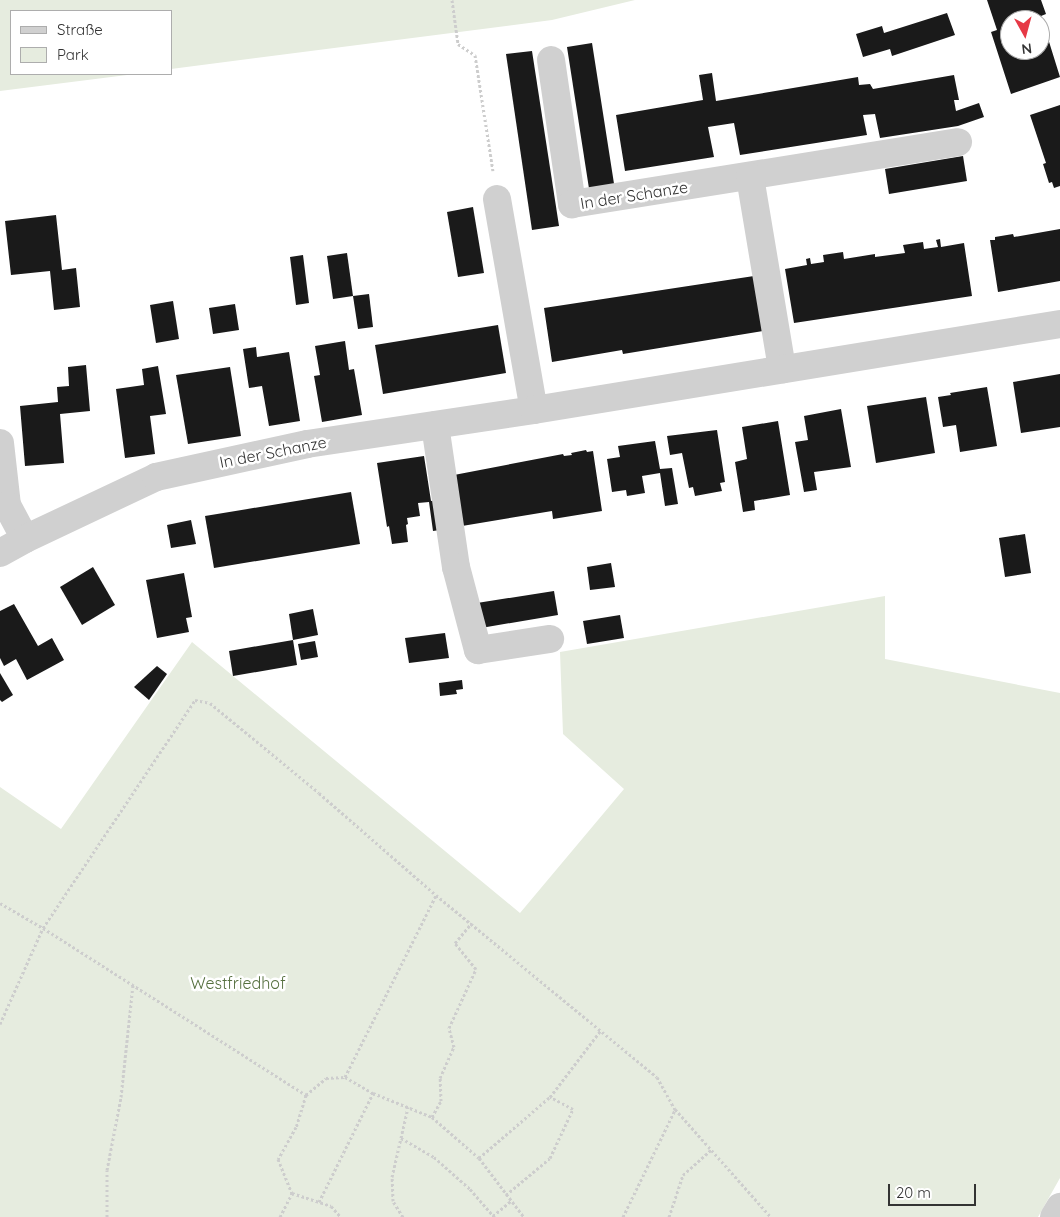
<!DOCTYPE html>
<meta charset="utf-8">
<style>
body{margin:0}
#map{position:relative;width:1060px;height:1217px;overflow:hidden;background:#fff;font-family:Quicksand,sans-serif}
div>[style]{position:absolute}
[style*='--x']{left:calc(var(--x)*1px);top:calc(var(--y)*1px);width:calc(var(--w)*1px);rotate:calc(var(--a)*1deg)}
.green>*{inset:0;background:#e6ecdf}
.building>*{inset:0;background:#1a1a1a}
.path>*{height:3px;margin-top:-1.5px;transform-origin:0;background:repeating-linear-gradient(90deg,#cdcdcd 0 2.5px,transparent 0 5px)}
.minor>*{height:28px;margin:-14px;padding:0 14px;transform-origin:14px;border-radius:14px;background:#d0d0d0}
span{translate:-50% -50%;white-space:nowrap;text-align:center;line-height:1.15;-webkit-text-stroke:5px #fff;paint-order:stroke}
.street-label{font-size:16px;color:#333}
.park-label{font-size:16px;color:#56703f}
.legend{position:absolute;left:10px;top:10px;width:162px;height:65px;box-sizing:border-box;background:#fff;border:1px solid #adadad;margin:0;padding:6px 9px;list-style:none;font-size:15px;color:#333}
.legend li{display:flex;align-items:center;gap:10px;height:25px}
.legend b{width:25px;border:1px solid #adadad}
.north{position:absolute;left:1000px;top:10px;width:50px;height:50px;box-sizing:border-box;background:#fff;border:1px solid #adadad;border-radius:50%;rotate:173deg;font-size:14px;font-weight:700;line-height:20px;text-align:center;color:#333}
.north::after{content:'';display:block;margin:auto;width:18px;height:22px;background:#e63946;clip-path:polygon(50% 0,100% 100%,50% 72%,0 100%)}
.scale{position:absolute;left:888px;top:1184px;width:88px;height:22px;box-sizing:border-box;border:2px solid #333;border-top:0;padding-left:6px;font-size:15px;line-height:18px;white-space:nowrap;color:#333;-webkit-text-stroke:4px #fff;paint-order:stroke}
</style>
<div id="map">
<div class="green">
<i style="clip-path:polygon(0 0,635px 0,552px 20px,171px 69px,171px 11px,11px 11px,11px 74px,135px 74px,0 91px)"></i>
<i style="clip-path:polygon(885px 596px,885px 659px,1060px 693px,1060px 1178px,1038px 1217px,0 1217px,0 787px,61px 829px,192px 642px,520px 913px,624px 789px,563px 734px,560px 652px)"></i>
</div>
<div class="building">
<i style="clip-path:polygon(evenodd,987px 0,1041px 0,1046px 14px,1041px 16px,1060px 77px,1011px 94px,991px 32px,997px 30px,987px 0,1010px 20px,1040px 20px,1040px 50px,1010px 50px,1010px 20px)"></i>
<i style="clip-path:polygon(947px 13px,955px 35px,892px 56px,890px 49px,863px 57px,856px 34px,882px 26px,884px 33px)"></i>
<i style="clip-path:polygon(592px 43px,615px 190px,590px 195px,567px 47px)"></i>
<i style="clip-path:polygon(532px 51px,559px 226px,532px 230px,506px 54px)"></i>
<i style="clip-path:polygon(712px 73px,716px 101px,858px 77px,859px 85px,870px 84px,873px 89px,954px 75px,959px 100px,954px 100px,956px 111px,979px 103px,984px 117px,958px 126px,880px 138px,875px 114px,863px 115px,867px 135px,740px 155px,734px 123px,708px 127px,714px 157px,625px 171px,616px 115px,703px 100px,699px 75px)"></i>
<i style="clip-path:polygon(1060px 105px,1060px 186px,1054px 188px,1052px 182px,1049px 183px,1043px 164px,1046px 163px,1030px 115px)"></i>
<i style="clip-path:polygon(963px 156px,967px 181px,889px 194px,885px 169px)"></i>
<i style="clip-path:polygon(473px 207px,484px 273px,458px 277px,447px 212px)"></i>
<i style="clip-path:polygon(56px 215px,62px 270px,76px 268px,80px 307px,54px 310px,50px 271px,11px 275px,5px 221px)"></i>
<i style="clip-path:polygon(1060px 229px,1060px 281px,998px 292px,990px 240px,995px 240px,995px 237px,1013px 234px,1014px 237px)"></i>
<i style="clip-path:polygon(940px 239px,941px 247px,964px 243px,972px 296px,794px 323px,785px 269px,807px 265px,806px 259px,810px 258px,811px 264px,824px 262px,823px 255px,843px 252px,844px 259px,875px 254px,875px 257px,905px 253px,903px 245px,923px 242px,924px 249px,938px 247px,936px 240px)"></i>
<i style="clip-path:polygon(347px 253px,353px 296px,333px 299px,327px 256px)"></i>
<i style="clip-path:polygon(303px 255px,309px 303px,296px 305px,290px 257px)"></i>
<i style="clip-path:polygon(754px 276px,763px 331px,623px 354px,622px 350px,552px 362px,544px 308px)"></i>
<i style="clip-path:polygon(369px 294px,373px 327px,358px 329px,353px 296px)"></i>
<i style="clip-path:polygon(173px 301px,179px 339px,156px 343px,150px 305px)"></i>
<i style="clip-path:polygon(235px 304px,239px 330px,213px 334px,209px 308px)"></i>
<i style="clip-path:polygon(498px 325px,506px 373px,383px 394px,375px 345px)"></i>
<i style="clip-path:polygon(345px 341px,349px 370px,354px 369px,362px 415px,322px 422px,314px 376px,320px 375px,315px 346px)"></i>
<i style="clip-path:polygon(256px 347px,257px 357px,289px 352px,300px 421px,269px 426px,262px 386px,249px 388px,243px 349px)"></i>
<i style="clip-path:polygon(86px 365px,90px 411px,60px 414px,64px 463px,25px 466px,20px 406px,58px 402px,57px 387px,69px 386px,68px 367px)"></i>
<i style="clip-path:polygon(158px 366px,166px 414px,150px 416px,155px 454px,125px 458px,116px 389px,144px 385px,142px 369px)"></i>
<i style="clip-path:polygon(230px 367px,241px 436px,188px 444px,176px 375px)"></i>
<i style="clip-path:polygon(1060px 374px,1060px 427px,1021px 433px,1013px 382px)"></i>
<i style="clip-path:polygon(987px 387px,997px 446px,960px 452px,956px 425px,943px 427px,938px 397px,951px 395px,950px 393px)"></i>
<i style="clip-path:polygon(926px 397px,935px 453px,876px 463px,867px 406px)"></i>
<i style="clip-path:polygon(841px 409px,851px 467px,814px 472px,817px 490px,804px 492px,795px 442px,808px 440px,804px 416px)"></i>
<i style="clip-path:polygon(778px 421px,790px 495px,754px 501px,755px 510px,743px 512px,735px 462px,747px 459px,742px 427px)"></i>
<i style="clip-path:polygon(717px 430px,725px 482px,720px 483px,722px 491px,695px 496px,693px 487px,689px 488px,682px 453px,670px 455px,667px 436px)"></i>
<i style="clip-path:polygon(655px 441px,660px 469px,672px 468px,678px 504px,665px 506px,660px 473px,642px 476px,645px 493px,627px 496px,626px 490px,612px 492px,607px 459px,620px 457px,618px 446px)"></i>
<i style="clip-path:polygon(586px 450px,587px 452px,593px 451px,602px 511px,553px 519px,552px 511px,462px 526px,454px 475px,563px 454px,564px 456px,572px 455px,571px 453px)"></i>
<i style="clip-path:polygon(424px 456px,431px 501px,442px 499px,447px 529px,433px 531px,429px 502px,418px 503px,420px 516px,407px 518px,408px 524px,406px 525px,408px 542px,392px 544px,389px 526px,387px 527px,377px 463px)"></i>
<i style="clip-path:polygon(351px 492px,360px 544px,214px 568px,205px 516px)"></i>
<i style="clip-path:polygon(191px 520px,196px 544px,171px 548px,167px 525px)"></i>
<i style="clip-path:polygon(1025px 534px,1031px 573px,1005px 577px,999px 538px)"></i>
<i style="clip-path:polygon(611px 563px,615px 587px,590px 590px,587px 567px)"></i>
<i style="clip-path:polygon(93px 567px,115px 605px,82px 625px,60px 587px)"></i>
<i style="clip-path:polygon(184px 573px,192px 617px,186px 618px,189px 632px,157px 638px,146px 580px)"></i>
<i style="clip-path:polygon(554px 591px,558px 615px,481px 628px,477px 603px)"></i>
<i style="clip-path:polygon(14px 604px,38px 646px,52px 638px,64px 660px,27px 680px,16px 659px,4px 666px,0 658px,0 611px)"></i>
<i style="clip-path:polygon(313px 609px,318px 635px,293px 640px,289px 614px)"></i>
<i style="clip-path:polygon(620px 615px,624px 638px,587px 644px,583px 621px)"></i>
<i style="clip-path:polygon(445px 633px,449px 658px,409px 663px,405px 638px)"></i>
<i style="clip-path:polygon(293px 640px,297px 665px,233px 676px,229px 651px)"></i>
<i style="clip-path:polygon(315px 641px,318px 657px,301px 660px,298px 644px)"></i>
<i style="clip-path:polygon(157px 666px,167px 674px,149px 700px,134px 687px)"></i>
<i style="clip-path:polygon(0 673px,13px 695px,2px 702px,0 700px)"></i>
<i style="clip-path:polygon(462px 680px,463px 689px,456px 690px,457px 694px,440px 696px,439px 683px)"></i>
</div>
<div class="path">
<i style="--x:452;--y:0;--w:44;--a:82.2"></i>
<i style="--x:458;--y:44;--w:20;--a:33"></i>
<i style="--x:475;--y:55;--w:117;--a:81.2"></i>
<i style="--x:0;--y:903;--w:50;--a:30.2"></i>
<i style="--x:43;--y:928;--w:274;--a:-56.3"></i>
<i style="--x:195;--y:700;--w:15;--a:11"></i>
<i style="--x:210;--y:703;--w:141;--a:39.5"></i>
<i style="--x:319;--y:793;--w:155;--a:41.1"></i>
<i style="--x:436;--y:895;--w:286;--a:39.5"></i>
<i style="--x:657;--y:1077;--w:37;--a:61"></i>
<i style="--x:675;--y:1109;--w:144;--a:48.4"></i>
<i style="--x:0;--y:1024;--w:105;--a:-65.9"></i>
<i style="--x:43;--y:928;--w:312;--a:32.4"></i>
<i style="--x:306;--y:1095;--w:34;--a:107"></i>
<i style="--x:296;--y:1127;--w:37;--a:119"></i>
<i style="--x:278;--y:1159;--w:37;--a:68"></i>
<i style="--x:292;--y:1193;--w:41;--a:18.4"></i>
<i style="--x:331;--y:1206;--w:15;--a:48"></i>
<i style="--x:345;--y:1077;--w:203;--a:-63.4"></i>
<i style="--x:306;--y:1095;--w:26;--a:-40"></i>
<i style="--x:326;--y:1078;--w:19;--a:-3"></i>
<i style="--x:345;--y:1077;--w:32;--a:30"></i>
<i style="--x:373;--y:1093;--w:64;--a:22.1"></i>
<i style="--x:432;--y:1117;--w:62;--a:41.1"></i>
<i style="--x:479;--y:1158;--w:74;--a:52.7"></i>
<i style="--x:432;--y:1117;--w:18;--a:-61"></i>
<i style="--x:441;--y:1101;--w:23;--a:-92"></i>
<i style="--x:440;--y:1078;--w:34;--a:-66"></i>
<i style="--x:454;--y:1047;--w:20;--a:-105"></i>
<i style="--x:449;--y:1028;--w:65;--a:-65.4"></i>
<i style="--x:476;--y:969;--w:33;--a:-129"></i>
<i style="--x:455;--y:943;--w:26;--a:-50"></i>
<i style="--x:401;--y:1138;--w:38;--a:30"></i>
<i style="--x:434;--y:1157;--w:48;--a:41.6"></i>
<i style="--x:470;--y:1189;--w:37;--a:49"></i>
<i style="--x:479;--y:1158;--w:94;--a:-40.7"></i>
<i style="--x:550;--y:1097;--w:84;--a:-52.7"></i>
<i style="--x:506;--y:1195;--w:57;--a:-40.1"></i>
<i style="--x:550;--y:1158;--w:54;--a:-64.9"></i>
<i style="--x:573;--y:1109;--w:26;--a:-152"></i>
<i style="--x:319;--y:1202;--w:122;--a:-63.6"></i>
<i style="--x:493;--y:1216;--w:23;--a:-40"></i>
<i style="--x:107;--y:1217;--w:47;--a:-90"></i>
<i style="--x:107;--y:1170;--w:74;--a:-79.1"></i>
<i style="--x:121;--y:1097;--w:113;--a:-83.9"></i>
<i style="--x:280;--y:1217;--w:27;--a:-63"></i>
<i style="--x:403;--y:1217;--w:19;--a:-122"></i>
<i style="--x:393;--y:1201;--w:24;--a:-92"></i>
<i style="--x:392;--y:1177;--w:72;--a:-77.1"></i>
<i style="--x:623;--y:1217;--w:119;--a:-64.1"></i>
<i style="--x:669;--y:1217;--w:44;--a:-71.6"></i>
<i style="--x:683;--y:1175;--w:38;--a:-42"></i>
</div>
<div class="minor">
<i style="--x:551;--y:60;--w:146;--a:81.7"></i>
<i style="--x:572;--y:204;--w:391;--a:-9.1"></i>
<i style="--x:750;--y:177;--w:195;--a:80.5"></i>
<i style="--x:497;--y:199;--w:214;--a:80.1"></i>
<i style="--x:435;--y:425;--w:144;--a:81.6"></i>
<i style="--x:456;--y:567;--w:86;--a:75.2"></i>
<i style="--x:478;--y:650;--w:73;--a:-8.7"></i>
<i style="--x:0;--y:443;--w:62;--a:83.6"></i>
<i style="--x:7;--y:505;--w:38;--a:62"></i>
<i style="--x:0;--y:553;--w:29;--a:-29"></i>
<i style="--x:25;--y:539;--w:145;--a:-25.3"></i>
<i style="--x:156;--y:477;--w:155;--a:-12.3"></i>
<i style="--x:307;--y:444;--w:230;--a:-8.5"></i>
<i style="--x:534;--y:410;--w:533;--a:-9.29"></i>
<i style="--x:1054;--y:1217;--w:12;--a:-59"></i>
</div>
<div class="street-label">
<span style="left:634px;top:195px;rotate:-9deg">In der Schanze</span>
<span style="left:273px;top:452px;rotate:-11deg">In der Schanze</span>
</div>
<div class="park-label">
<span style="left:238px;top:983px">Westfriedhof</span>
</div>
<ul class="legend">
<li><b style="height:6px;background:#d0d0d0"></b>Straße</li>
<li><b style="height:14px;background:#e6ecdf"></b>Park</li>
</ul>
<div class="north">N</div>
<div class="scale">20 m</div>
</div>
